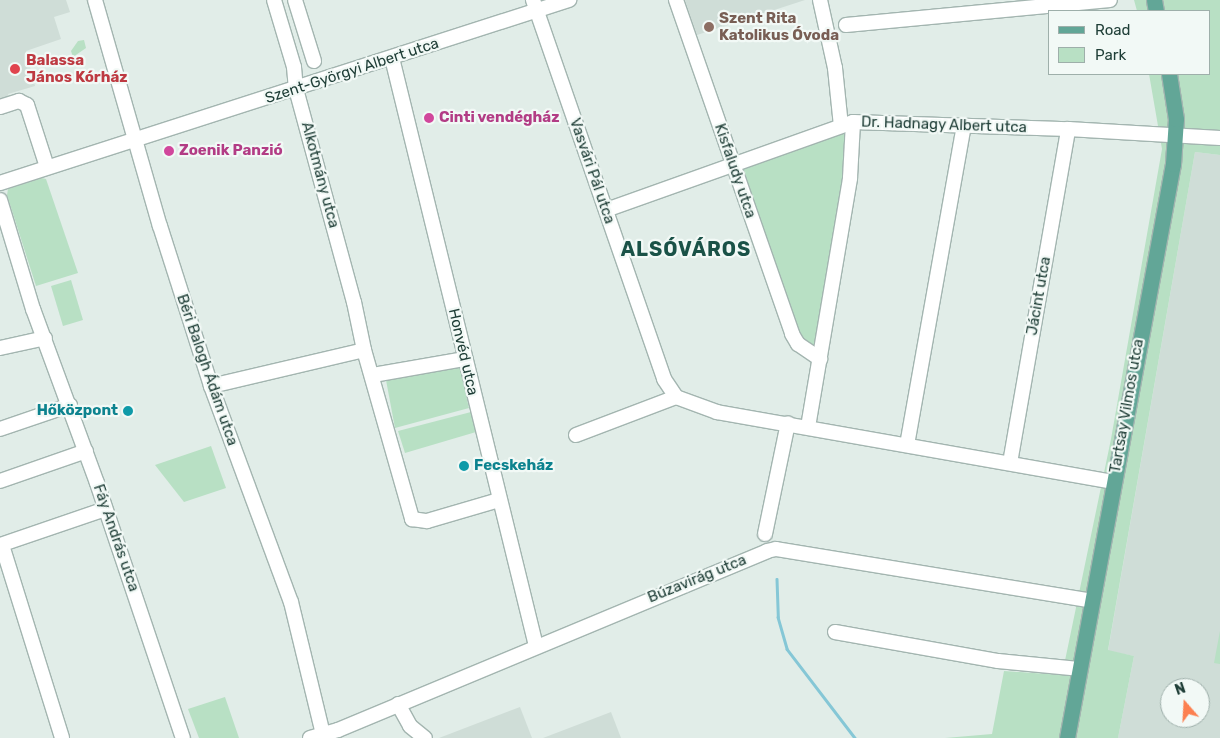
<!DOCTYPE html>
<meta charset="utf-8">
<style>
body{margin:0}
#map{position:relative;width:1220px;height:738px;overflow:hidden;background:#e1ede8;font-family:Rubik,sans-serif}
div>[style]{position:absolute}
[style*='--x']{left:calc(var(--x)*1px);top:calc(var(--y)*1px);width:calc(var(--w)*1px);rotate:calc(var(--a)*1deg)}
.built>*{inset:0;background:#cfddd7}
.green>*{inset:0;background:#b8e0c4}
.stream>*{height:2.5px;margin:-1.25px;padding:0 1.25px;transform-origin:1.25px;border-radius:1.25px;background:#85c7d6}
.roads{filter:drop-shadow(1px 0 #a3b5b0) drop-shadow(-1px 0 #a3b5b0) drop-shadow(0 1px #a3b5b0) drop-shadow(0 -1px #a3b5b0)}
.minor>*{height:14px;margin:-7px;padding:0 7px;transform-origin:7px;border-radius:7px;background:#fff}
.major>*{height:15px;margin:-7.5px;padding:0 7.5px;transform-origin:7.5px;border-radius:7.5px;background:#62a697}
.dots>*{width:14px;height:14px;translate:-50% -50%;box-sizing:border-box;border:2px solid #f2f9f6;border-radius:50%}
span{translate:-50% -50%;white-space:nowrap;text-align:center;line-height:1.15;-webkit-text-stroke:4.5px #f2f9f6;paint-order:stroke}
.education-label{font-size:15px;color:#785e54;font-weight:700}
.left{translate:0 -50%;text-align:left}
.health-label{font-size:15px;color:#be3a42;font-weight:700}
.street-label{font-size:15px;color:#203f38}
.hotel-label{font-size:15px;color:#b23c85;font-weight:700}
.culture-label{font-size:15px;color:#0d838f;font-weight:700}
.right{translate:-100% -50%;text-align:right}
.district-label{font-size:20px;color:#1a5247;font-weight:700;letter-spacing:1px}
.legend{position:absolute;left:1048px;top:10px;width:162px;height:65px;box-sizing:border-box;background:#f2f9f6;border:1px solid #9eafaa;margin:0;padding:6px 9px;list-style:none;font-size:15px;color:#203f38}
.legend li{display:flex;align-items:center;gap:10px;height:25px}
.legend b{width:25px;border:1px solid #9eafaa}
.north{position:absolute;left:1160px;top:678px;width:50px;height:50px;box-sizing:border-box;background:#f2f9f6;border:1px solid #9eafaa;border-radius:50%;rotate:341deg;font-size:14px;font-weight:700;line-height:20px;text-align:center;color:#203f38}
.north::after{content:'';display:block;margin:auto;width:18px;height:22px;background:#fc8050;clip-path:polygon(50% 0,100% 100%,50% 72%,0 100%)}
</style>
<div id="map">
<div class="built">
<i style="clip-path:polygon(0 0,66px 0,70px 12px,54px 17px,61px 39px,26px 51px,35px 86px,8px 94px,9px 100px,0 103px)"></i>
<i style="clip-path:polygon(685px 0,805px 0,697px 35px)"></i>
<i style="clip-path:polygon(evenodd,1195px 152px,1220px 155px,1220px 738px,1118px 738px,1134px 656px,1108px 651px,1195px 152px,1170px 688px,1200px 688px,1200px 718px,1170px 718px,1170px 688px)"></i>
<i style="clip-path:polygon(520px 707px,532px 738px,439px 738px)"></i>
<i style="clip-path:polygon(611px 712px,621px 738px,543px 738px)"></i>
</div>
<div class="green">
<i style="clip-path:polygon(1134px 0,1220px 0,1220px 155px,1195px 152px,1108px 650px,1134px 656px,1118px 738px,945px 738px,992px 734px,1004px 671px,1062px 675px,1111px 439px,1162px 149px,1149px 74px,1209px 74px,1209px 11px,1137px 11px)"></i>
<i style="clip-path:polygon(84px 40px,86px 48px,73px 57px,71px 51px,78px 41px)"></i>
<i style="clip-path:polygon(845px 130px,847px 159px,818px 354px,799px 339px,742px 170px)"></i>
<i style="clip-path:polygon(42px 178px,46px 179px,78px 273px,36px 286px,7px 195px,8px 189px)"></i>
<i style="clip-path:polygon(71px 280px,83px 320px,63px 326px,51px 286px)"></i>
<i style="clip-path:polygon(459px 365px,469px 408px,395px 428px,386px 380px)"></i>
<i style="clip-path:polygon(471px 412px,476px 432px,405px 453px,398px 431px)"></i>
<i style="clip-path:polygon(211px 446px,226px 488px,184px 502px,155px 465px)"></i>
<i style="clip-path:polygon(1220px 631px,1220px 664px,1214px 663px)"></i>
<i style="clip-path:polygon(225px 697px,239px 738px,199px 738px,188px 709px)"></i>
</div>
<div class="stream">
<i style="--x:777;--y:579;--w:38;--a:88"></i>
<i style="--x:778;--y:617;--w:33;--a:74"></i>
<i style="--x:787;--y:649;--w:112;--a:52.6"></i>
</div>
<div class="roads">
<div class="minor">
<i style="--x:95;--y:0;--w:235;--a:74"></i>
<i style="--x:160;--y:226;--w:168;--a:72.3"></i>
<i style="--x:211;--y:386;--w:230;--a:69.7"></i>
<i style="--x:291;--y:602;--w:140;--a:76.4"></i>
<i style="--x:274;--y:0;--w:70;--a:73.4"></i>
<i style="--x:294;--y:67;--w:22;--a:85"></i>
<i style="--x:296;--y:89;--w:221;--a:74.8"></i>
<i style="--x:354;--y:302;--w:49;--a:78.2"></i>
<i style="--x:295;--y:0;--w:64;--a:72.7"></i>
<i style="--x:533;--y:0;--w:401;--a:70.9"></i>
<i style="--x:664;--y:379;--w:22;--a:56"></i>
<i style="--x:676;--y:0;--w:354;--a:70.8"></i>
<i style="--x:792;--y:334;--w:12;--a:59"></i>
<i style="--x:798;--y:344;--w:27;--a:34"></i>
<i style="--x:820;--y:0;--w:70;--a:77.6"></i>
<i style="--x:835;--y:68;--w:58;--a:84.1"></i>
<i style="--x:846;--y:25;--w:265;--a:-5.4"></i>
<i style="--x:392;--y:58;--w:605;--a:76.24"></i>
<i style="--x:0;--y:107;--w:20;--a:-18"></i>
<i style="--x:19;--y:101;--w:9;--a:27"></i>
<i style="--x:27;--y:105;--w:65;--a:72.1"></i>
<i style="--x:0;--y:183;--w:598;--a:-17.83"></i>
<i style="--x:0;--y:200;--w:114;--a:73.2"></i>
<i style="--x:33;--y:309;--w:185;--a:69.8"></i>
<i style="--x:97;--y:483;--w:269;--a:71.4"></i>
<i style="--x:606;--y:210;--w:262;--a:-19.6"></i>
<i style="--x:853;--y:122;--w:215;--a:1.9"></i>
<i style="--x:1068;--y:129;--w:152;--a:3.4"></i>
<i style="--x:0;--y:348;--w:46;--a:-12.5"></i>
<i style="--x:373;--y:375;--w:92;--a:-10"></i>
<i style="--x:211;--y:386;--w:157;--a:-13.2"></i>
<i style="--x:364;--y:350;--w:176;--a:74.1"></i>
<i style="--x:412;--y:519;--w:15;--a:8"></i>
<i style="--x:427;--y:521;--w:75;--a:-16.3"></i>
<i style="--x:808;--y:427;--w:253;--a:-80.4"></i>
<i style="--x:850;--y:178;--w:56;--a:-86.9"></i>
<i style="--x:0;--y:429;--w:74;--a:-18.9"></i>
<i style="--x:576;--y:435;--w:107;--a:-20.8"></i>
<i style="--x:676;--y:397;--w:44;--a:20.1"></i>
<i style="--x:717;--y:412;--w:402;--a:10"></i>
<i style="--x:907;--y:445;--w:324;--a:-79.9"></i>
<i style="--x:1010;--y:463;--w:339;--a:-80.1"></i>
<i style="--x:0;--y:481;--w:91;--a:-19.2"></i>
<i style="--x:765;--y:534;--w:113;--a:-78.3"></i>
<i style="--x:0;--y:545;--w:111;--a:-18.9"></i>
<i style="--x:2;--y:545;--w:202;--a:72.7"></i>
<i style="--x:835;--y:632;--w:166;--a:10.1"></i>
<i style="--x:998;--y:661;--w:81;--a:5.6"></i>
<i style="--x:398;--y:704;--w:25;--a:61"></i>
<i style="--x:410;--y:726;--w:19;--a:39"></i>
<i style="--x:310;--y:738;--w:29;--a:-16"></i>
<i style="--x:338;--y:730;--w:465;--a:-22.6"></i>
<i style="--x:767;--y:551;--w:9;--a:-13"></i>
<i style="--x:776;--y:549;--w:320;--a:9.3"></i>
</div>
<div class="major">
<i style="--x:1154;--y:0;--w:11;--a:80"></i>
<i style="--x:1067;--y:738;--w:584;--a:-79.54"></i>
<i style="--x:1173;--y:164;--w:45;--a:-86.2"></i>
<i style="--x:1176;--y:119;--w:46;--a:-98.8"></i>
</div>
</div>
<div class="dots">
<i style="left:709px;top:27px;background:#8d6e63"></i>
<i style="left:15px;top:69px;background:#e0444e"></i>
<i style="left:429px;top:118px;background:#d1479c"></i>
<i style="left:169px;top:151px;background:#d1479c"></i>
<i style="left:128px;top:411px;background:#0f9aa8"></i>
<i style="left:464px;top:466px;background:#0f9aa8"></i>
</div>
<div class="education-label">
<span class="left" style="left:719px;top:27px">Szent Rita<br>Katolikus Óvoda</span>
</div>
<div class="health-label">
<span class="left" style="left:26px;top:69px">Balassa<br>János Kórház</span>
</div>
<div class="street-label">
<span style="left:352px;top:71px;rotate:-18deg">Szent-Györgyi Albert utca</span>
<span style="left:944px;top:125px;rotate:2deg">Dr. Hadnagy Albert utca</span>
<span style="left:592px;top:171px;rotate:71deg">Vasvári Pál utca</span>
<span style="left:735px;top:171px;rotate:71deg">Kisfaludy utca</span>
<span style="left:320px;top:175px;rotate:75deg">Alkotmány utca</span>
<span style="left:1039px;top:296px;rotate:-80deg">Jácint utca</span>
<span style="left:463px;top:352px;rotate:77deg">Honvéd utca</span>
<span style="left:207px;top:370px;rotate:71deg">Béri Balogh Ádám utca</span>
<span style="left:1127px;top:406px;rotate:-80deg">Tartsay Vilmos utca</span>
<span style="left:116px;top:538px;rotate:71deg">Fáy András utca</span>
<span style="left:697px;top:579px;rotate:-22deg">Búzavirág utca</span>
</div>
<div class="hotel-label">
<span class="left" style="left:439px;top:118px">Cinti vendégház</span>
<span class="left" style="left:179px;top:151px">Zoenik Panzió</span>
</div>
<div class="culture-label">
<span class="right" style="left:118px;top:411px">Hőközpont</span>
<span class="left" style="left:474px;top:466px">Fecskeház</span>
</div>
<div class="district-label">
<span style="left:686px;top:249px">ALSÓVÁROS</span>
</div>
<ul class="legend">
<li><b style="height:6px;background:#62a697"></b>Road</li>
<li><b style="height:14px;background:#b8e0c4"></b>Park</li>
</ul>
<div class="north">N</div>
</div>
